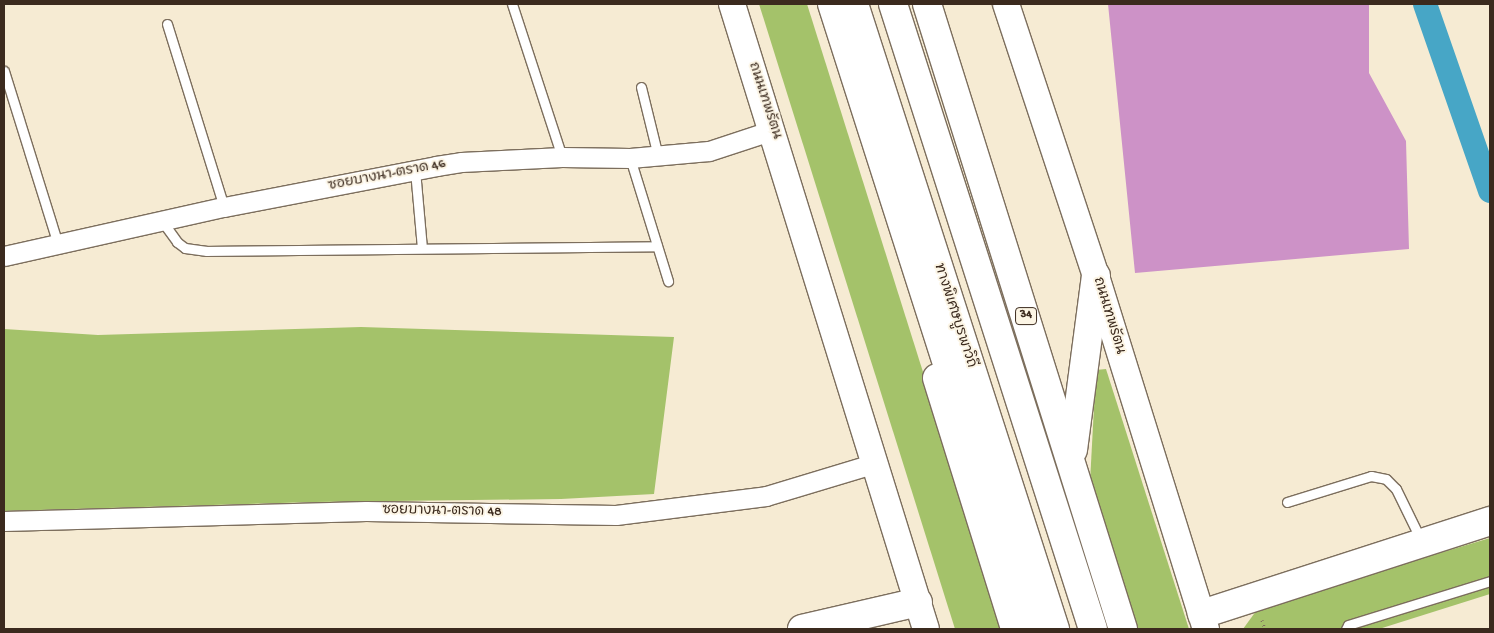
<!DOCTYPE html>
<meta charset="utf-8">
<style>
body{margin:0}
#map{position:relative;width:1494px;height:633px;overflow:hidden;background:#f6ebd3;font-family:"Gochi Hand","Playpen Sans Thai",sans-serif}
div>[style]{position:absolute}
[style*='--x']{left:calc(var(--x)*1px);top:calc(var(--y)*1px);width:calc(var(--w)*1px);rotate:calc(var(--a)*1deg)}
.green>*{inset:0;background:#a4c26a}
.canal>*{height:24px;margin:-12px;padding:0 12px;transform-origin:12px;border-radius:12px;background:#47a6c6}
.building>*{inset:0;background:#cd92c7}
.path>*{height:3px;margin-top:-1.5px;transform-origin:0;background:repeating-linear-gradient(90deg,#7c6e5d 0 1px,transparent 0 5px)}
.roads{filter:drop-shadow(1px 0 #7c6e5d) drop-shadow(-1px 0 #7c6e5d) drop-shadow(0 1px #7c6e5d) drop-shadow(0 -1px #7c6e5d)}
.service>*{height:9px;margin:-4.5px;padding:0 4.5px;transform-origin:4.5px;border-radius:4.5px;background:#fff}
.minor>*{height:19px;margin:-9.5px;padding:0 9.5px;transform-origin:9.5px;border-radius:9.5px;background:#fff}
.secondary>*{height:26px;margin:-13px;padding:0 13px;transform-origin:13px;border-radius:13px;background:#fff}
.primary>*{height:28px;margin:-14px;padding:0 14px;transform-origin:14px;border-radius:14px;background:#fff}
.trunk>*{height:28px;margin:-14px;padding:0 14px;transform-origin:14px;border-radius:14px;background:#fff}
.motorway>*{height:28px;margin:-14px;padding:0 14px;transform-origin:14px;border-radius:14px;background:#fff}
span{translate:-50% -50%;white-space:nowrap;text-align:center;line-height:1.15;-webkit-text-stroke:4px #fcf5e5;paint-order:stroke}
.shield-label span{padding:1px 4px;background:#fcf5e5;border:1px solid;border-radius:4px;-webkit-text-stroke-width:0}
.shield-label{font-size:12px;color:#3b2a1e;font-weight:700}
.street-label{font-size:14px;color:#3b2a1e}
.frame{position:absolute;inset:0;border:5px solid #3b2a1e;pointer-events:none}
</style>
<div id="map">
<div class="green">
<i style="clip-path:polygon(759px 4px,807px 4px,1004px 629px,955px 629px)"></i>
<i style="clip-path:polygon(361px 327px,674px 337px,654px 494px,561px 499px,315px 502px,4px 511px,4px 329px,98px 335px)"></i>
<i style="clip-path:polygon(1106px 369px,1189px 629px,1134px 629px,1090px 482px,1096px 370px)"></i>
<i style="clip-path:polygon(1490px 538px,1490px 594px,1379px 629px,1243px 629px,1259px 607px)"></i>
</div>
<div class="canal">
<i style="--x:1425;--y:4;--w:198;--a:70.8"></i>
</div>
<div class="building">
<i style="clip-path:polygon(1108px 4px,1369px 4px,1369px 73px,1406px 141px,1409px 249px,1135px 273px)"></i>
</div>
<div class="path">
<i style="--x:1262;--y:620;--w:9;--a:72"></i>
</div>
<div class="roads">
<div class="service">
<i style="--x:512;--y:4;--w:161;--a:71.9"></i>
<i style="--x:167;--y:24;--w:192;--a:72.7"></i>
<i style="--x:4;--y:71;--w:181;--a:72.7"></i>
<i style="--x:641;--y:87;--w:71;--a:76.2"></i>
<i style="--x:630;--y:158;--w:129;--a:72.8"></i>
<i style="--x:415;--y:170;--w:78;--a:84.9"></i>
<i style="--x:162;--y:221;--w:26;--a:54"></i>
<i style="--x:177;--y:242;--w:10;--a:37"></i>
<i style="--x:185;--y:248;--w:22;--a:8"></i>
<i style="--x:207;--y:251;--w:450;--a:-0.6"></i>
<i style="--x:1287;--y:502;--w:88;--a:-17.2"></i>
<i style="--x:1371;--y:476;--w:15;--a:11"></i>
<i style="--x:1386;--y:479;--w:14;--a:45"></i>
<i style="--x:1396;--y:489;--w:57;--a:63.9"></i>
<i style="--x:1346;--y:629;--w:4;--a:-63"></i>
<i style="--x:1348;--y:625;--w:149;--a:-17.2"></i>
</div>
<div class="minor">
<i style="--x:4;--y:256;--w:225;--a:-12.6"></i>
<i style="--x:224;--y:207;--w:216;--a:-10.9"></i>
<i style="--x:436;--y:166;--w:25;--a:-9"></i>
<i style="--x:461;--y:162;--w:101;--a:-2.8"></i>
<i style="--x:562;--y:157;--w:68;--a:0.8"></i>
<i style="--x:630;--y:158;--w:79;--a:-5.1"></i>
<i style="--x:709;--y:151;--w:67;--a:-18.2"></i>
<i style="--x:4;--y:521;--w:362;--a:-1.6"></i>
<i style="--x:366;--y:511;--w:250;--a:0.9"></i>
<i style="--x:616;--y:515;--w:151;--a:-7.2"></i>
<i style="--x:766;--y:496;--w:114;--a:-16.8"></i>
</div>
<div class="secondary">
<i style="--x:732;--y:4;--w:654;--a:72.76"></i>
<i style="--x:1006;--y:4;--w:287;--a:71.7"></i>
<i style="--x:1096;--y:276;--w:370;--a:72.7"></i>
</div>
<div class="primary">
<i style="--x:1202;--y:614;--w:303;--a:-17.9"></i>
<i style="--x:802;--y:629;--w:119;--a:-13.1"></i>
</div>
<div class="trunk">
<i style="--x:927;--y:4;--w:655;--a:72.59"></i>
<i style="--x:937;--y:378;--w:263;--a:72.7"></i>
<i style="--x:1073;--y:450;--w:176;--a:-82.5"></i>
</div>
<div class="motorway">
<i style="--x:832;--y:4;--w:656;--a:72.26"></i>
<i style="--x:854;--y:4;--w:657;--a:72.17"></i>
<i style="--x:893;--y:4;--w:656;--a:72.26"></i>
</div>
</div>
<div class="shield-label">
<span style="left:1026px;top:316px">34</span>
</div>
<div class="street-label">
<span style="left:764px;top:101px;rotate:72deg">ถนนเทพรัตน</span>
<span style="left:387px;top:176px;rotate:-11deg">ซอยบางนา-ตราด 46</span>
<span style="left:954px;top:316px;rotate:72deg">ทางพิเศษบูรพาวิถี</span>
<span style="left:1108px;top:316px;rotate:73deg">ถนนเทพรัตน</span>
<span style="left:442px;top:512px;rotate:1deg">ซอยบางนา-ตราด 48</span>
</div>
<div class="frame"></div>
</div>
